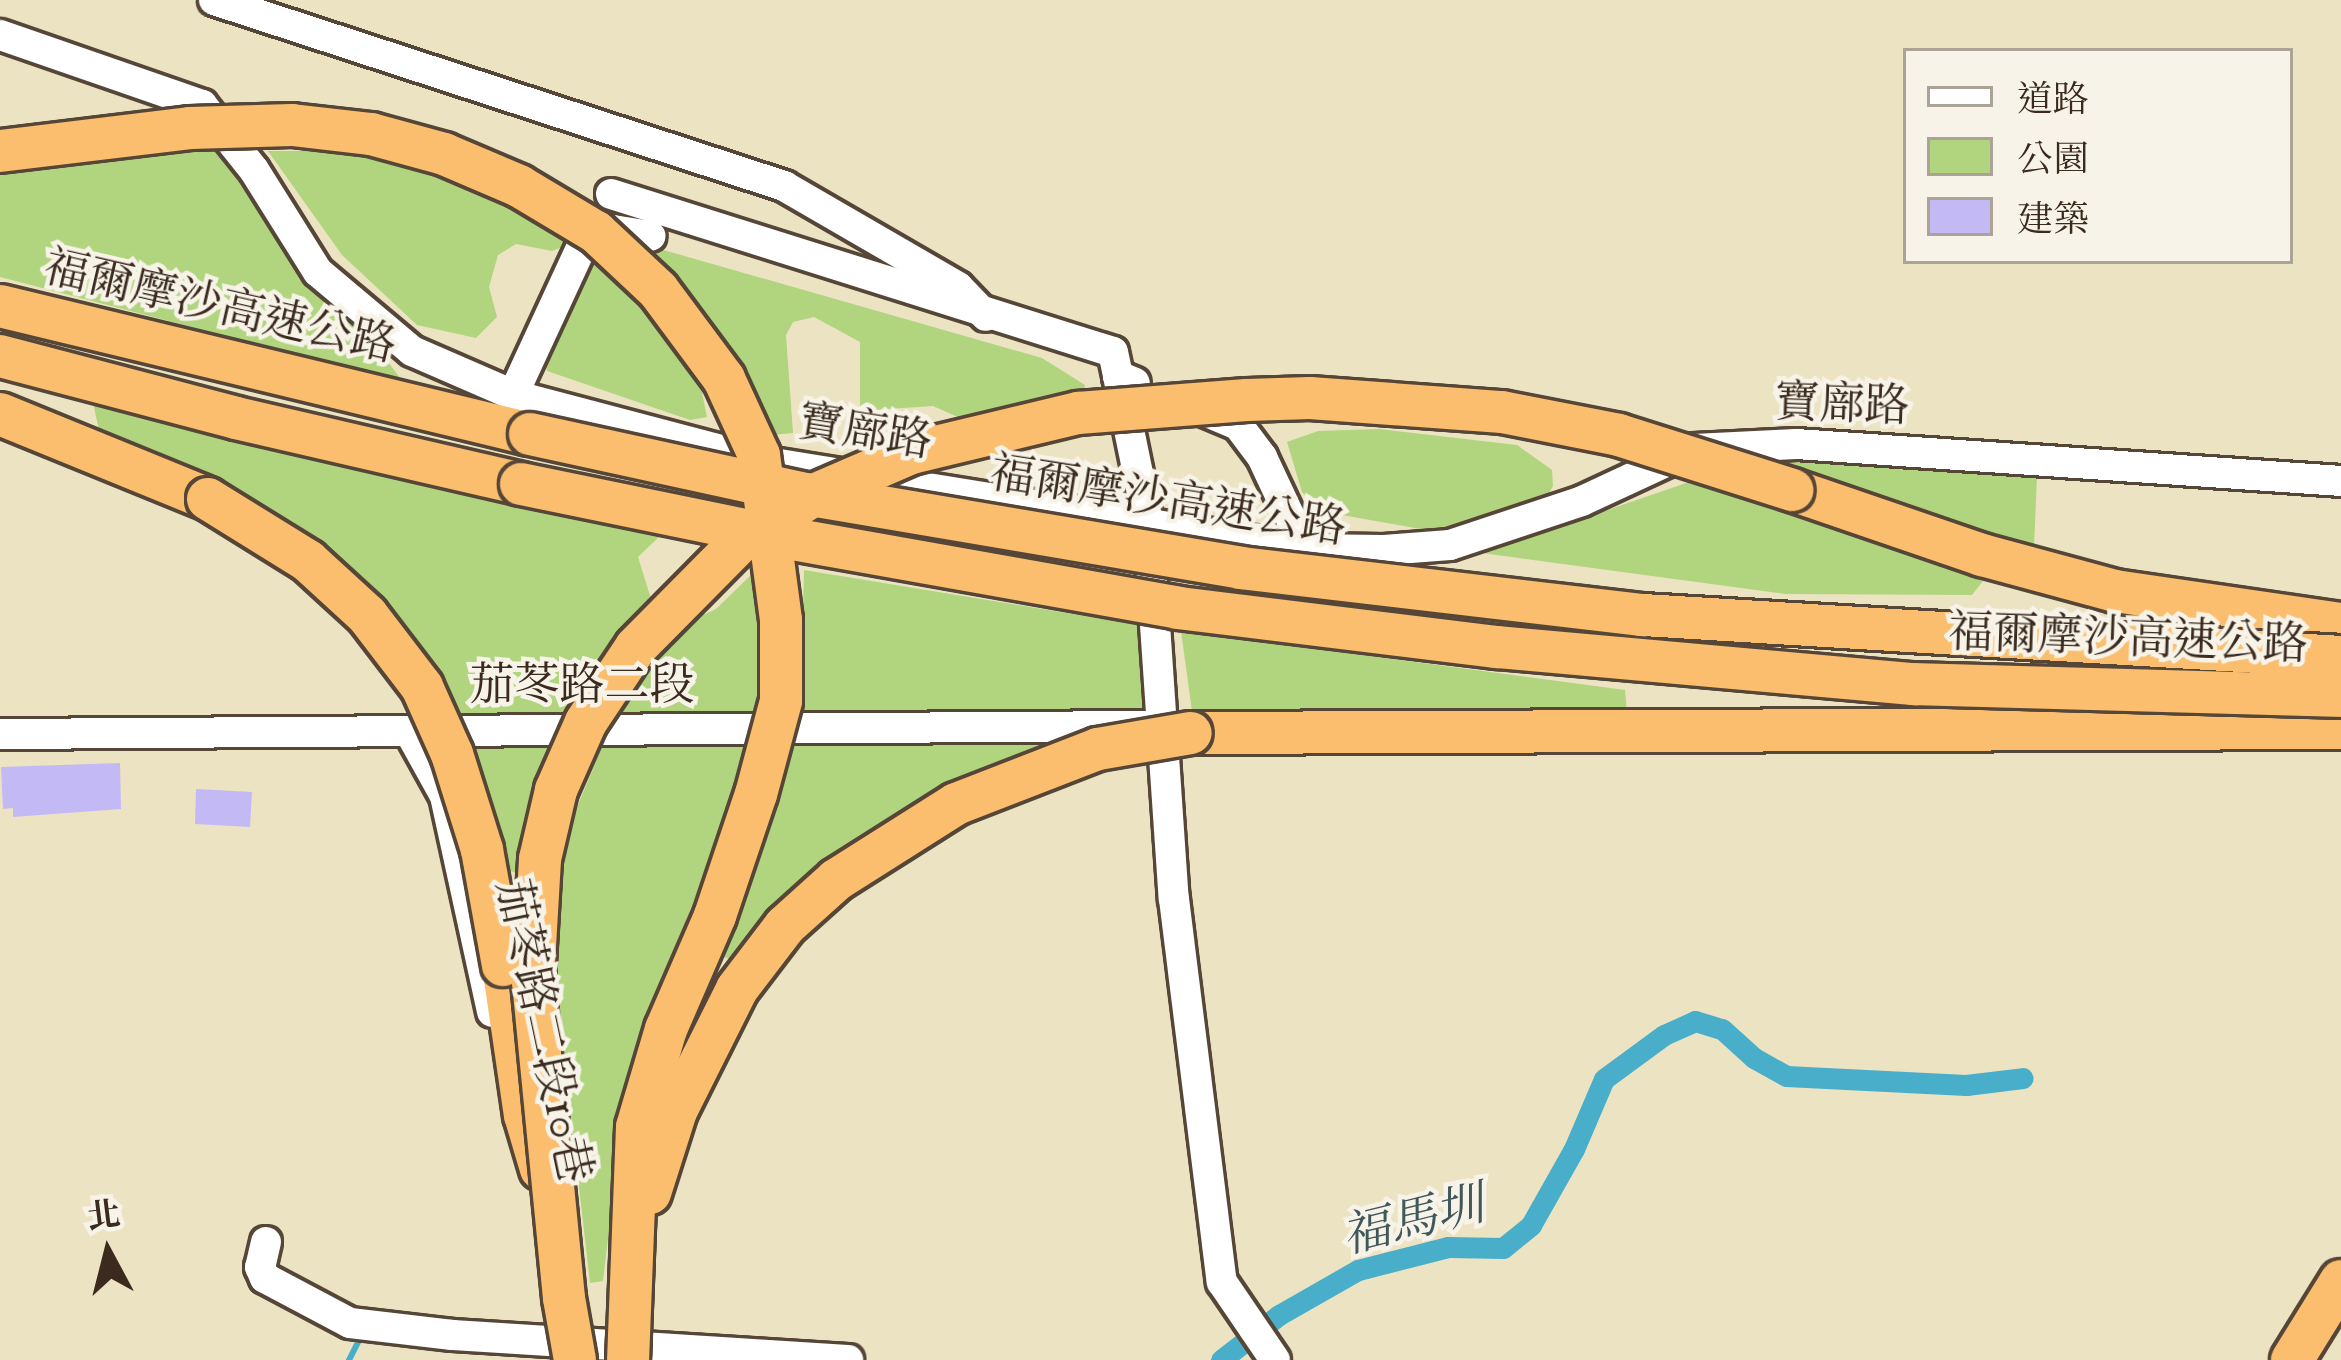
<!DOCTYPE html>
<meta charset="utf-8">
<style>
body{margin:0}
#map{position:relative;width:2341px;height:1360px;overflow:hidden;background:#ece3c3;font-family:"IM FELL Double Pica","Noto Serif TC",serif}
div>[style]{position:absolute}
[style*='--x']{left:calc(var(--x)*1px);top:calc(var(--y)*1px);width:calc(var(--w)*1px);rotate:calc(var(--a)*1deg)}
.green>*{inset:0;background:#b0d57e}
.stream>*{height:6px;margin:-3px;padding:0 3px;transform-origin:3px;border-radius:3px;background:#49aec9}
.canal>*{height:21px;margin:-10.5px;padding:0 10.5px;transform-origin:10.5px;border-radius:10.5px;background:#49aec9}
.building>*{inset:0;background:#c3baf5}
.roads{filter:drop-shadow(3px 0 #564637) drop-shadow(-3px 0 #564637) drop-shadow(0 3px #564637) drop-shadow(0 -3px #564637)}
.minor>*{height:30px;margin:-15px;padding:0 15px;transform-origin:15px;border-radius:15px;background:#fff}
.highway>*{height:42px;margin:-21px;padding:0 21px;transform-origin:21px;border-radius:21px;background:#fbbe6e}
.bridges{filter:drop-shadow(3px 0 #564637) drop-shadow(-3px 0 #564637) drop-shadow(0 3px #564637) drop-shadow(0 -3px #564637)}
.highway-bridge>*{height:42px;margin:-21px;padding:0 21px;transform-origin:21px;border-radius:21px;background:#fbbe6e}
span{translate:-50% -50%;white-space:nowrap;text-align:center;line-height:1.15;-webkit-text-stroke:9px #f7f3e8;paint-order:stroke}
.street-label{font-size:45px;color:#3b2a1e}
.water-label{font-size:48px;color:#40585a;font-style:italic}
.legend{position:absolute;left:1903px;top:48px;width:390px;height:216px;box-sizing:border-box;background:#f7f3e8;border:3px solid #aca397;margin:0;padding:15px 21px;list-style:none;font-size:36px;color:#3b2a1e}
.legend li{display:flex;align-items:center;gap:24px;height:60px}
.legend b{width:60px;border:3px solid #aca397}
.north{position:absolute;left:48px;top:1192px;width:120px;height:120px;-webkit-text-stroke:9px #f7f3e8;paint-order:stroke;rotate:353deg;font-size:33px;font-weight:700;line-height:48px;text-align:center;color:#3b2a1e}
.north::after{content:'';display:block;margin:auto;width:42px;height:54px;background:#3b2a1e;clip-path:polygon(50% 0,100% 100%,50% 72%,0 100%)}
</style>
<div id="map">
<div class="green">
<i style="clip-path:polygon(216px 149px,320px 291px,371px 339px,403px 382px,0 277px,0 175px)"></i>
<i style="clip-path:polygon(268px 151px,365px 151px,453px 174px,559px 229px,565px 246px,552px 251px,516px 244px,498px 255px,489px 287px,497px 317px,476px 338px,417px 325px,342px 255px)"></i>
<i style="clip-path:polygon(646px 245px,1042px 358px,1085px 385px,1082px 402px,960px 418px,933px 406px,860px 411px,860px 342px,814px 317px,793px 322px,786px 335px,793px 433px,771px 435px,739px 366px)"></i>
<i style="clip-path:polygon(592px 256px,609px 264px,697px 368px,707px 417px,690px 420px,547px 371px,544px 359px)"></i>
<i style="clip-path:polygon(93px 403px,218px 438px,660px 536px,638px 557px,652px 602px,525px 877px,504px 868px,401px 629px,331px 549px,243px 493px,99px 430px)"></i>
<i style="clip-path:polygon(1379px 429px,1517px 445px,1552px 470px,1553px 486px,1544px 502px,1471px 528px,1426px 530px,1320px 511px,1302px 492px,1287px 442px,1318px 431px)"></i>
<i style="clip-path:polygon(1782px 457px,2021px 468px,2037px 477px,2034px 547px,2008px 544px,1818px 481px,1778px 462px)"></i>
<i style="clip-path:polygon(1692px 481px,1921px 559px,1983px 581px,1972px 595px,1785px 594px,1482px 553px)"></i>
<i style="clip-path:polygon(757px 569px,765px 683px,738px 789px,668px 966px,620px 1135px,603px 1281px,590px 1283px,553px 960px,567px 831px,616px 714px,677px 627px,716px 609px)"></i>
<i style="clip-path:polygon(804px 570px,1140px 625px,1143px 708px,1088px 721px,1088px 738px,987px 769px,929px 797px,735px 961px,724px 957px,778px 795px,801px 691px)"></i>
<i style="clip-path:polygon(1181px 631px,1625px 690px,1627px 714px,1192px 711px)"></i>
</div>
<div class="stream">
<i style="--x:349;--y:1360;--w:25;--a:-63"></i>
</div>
<div class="canal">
<i style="--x:1221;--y:1360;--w:73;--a:-37.8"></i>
<i style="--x:1279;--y:1315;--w:91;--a:-29.7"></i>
<i style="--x:1358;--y:1270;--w:93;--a:-14.3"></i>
<i style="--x:1448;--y:1247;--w:55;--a:1"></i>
<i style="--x:1503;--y:1248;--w:36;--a:-39"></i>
<i style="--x:1531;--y:1225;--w:87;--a:-60.5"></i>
<i style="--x:1574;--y:1149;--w:76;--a:-66.8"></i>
<i style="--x:1604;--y:1079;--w:74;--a:-36.3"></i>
<i style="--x:1664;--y:1035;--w:34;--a:-24"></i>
<i style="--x:1695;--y:1021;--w:28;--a:17"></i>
<i style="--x:1722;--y:1029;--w:43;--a:42.2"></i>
<i style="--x:1754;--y:1058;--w:37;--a:29"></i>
<i style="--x:1786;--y:1076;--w:180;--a:2.9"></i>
<i style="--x:1966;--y:1085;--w:57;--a:-7"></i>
</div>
<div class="building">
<i style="clip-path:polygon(120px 763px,121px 809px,13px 817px,13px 808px,3px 809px,1px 767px)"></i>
<i style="clip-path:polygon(196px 789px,252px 792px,250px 827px,195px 824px)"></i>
</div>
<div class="roads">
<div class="minor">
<i style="--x:214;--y:0;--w:600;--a:18.07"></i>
<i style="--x:784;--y:186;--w:201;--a:30.1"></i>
<i style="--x:958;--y:287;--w:40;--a:46"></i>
<i style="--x:0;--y:35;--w:214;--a:19.1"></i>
<i style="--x:202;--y:105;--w:83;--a:51.3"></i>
<i style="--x:254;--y:170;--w:120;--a:57.9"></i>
<i style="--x:318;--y:272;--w:123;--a:40"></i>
<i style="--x:412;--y:351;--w:110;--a:23.5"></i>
<i style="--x:513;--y:395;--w:263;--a:14.8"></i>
<i style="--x:767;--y:462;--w:545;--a:9.19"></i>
<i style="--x:1305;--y:549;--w:79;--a:0.7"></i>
<i style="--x:1384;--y:550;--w:66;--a:-4.3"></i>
<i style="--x:1450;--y:545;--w:139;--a:-18.4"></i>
<i style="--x:1582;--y:501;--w:123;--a:-24.9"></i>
<i style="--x:1694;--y:449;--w:102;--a:-2.8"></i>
<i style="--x:1796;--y:444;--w:546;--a:3.88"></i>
<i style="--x:611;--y:194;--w:526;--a:17.47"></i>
<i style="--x:1113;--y:352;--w:25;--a:78"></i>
<i style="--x:1118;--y:376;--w:18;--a:22"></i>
<i style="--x:1118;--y:376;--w:149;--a:78.4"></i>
<i style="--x:1148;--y:522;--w:378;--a:86.1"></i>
<i style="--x:1174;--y:899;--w:386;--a:82.9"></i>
<i style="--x:1222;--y:1282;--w:94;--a:55.8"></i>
<i style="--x:513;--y:395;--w:162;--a:-65.2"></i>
<i style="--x:581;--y:248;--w:37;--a:-29"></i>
<i style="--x:613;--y:230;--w:38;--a:9"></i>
<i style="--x:1197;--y:408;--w:44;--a:22.5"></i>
<i style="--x:1238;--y:425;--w:40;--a:53"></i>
<i style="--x:1262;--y:457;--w:102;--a:64.9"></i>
<i style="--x:409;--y:731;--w:74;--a:61"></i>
<i style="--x:445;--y:796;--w:221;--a:77.7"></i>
<i style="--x:0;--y:734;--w:1147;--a:-0.4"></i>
<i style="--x:266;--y:1242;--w:26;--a:103"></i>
<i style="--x:260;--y:1267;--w:12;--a:66"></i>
<i style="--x:265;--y:1278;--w:96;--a:27.9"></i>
<i style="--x:350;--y:1323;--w:103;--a:6.7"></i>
<i style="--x:452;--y:1335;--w:397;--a:3.6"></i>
</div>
<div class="highway">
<i style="--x:0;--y:306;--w:545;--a:13.58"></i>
<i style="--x:0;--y:356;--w:244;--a:14.7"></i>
<i style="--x:236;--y:418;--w:293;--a:13"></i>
<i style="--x:0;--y:414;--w:225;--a:22.2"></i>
<i style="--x:1792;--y:490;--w:201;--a:18.9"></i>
<i style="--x:1982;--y:555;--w:138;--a:15.1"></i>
<i style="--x:2115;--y:591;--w:228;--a:8.3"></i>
<i style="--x:1191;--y:733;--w:1150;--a:-0.25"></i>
<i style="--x:503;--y:965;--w:152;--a:81.7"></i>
<i style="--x:525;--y:1115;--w:56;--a:73.5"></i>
<i style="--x:2292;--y:1360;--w:93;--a:-58.2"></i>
</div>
</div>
<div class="bridges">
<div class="highway-bridge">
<i style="--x:0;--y:151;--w:191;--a:-6.9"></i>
<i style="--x:190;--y:128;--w:102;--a:-1.7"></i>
<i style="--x:292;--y:125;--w:80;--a:6.5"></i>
<i style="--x:371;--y:134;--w:76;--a:15.3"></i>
<i style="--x:444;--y:154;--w:82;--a:23.1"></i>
<i style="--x:519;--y:186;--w:90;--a:30.9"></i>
<i style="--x:596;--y:232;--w:85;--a:43.1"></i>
<i style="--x:658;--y:290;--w:111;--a:53.4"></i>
<i style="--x:724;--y:379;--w:84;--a:65.3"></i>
<i style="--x:759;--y:455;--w:166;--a:82.4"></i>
<i style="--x:781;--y:620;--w:81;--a:90"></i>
<i style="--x:781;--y:701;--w:96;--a:105"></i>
<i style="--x:756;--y:794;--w:129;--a:108.6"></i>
<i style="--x:715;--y:916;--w:123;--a:113.4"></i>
<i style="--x:666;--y:1029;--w:102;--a:106.5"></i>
<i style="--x:637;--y:1127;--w:233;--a:92.2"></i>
<i style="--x:530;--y:434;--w:281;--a:12.3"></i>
<i style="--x:805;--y:494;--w:442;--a:9.6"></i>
<i style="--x:1241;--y:568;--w:405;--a:6.7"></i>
<i style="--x:1643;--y:615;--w:699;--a:3.44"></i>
<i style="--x:521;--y:484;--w:254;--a:11.6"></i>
<i style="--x:770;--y:535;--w:414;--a:10.1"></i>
<i style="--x:1178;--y:608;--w:321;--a:7"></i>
<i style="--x:1497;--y:647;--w:419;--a:5.1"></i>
<i style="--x:1914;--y:684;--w:427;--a:1.6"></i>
<i style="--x:208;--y:499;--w:118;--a:31.8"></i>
<i style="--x:308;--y:561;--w:80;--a:42.5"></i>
<i style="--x:367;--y:615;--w:91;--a:52.6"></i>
<i style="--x:422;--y:687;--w:73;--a:65.9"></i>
<i style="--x:452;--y:754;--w:101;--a:72.6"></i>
<i style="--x:482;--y:850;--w:117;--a:79.7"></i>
<i style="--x:650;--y:1193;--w:86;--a:-72.4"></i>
<i style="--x:676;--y:1111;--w:136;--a:-63.4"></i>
<i style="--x:737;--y:989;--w:79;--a:-52.7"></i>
<i style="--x:785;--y:926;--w:69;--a:-42"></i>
<i style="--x:836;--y:880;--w:142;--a:-32.3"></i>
<i style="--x:956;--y:804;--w:152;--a:-21.2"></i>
<i style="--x:1098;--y:749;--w:94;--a:-9.8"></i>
<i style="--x:575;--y:1360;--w:63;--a:-100.1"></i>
<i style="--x:564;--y:1298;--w:319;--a:-95.6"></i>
<i style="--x:533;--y:981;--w:122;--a:-86.7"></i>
<i style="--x:540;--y:859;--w:71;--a:-76.9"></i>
<i style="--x:556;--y:790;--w:74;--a:-66.2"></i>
<i style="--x:586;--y:722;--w:90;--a:-56.3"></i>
<i style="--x:636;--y:647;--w:151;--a:-45.3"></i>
<i style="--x:742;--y:540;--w:85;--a:-32"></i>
<i style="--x:814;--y:495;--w:106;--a:-23.4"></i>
<i style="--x:911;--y:453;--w:172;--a:-13.5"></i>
<i style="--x:1078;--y:413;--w:169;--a:-4.4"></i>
<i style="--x:1247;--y:400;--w:63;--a:-1.8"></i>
<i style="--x:1310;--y:398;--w:193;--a:4.2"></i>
<i style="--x:1502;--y:412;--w:119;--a:11.1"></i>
<i style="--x:1619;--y:435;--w:182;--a:17.6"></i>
</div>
</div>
<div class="street-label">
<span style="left:220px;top:307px;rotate:13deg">福爾摩沙高速公路</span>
<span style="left:1842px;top:405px;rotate:2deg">寶廍路</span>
<span style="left:865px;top:432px;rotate:9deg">寶廍路</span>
<span style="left:1168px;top:501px;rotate:9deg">福爾摩沙高速公路</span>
<span style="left:2128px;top:639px;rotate:2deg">福爾摩沙高速公路</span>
<span style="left:582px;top:686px">茄苳路二段</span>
<span style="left:543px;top:1031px;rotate:78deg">茄苳路二段10巷</span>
</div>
<div class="water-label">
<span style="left:1413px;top:1221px;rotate:-14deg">福馬圳</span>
</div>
<ul class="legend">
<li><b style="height:15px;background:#fff"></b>道路</li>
<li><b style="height:33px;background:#b0d57e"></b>公園</li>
<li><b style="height:33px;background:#c3baf5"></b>建築</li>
</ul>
<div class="north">北</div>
</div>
